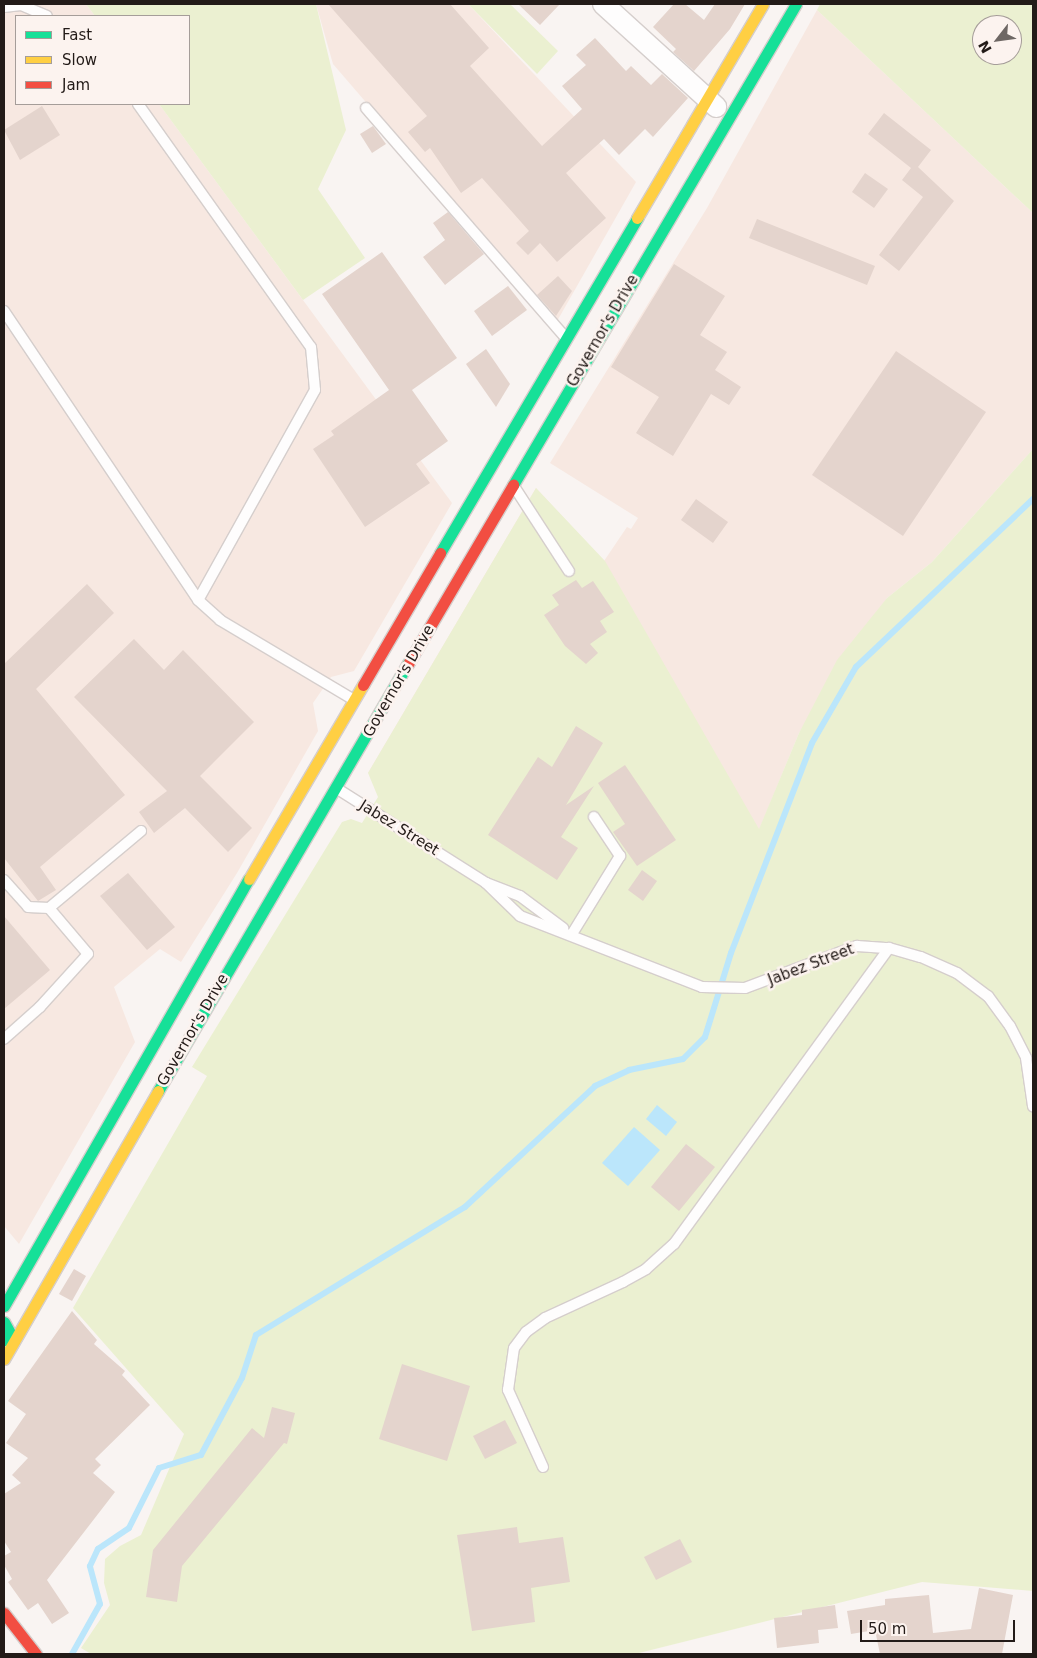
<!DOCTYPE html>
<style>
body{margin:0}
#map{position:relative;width:1037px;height:1658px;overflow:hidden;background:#f9f4f2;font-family:"DejaVu Sans",sans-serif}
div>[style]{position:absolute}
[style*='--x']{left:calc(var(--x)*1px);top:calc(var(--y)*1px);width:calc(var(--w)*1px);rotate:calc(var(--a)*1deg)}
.built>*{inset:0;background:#f7e8e1}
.green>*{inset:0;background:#ebf0d1}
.water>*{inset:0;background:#bbe6fb}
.stream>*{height:6px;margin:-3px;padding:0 3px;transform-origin:3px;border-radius:3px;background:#bbe6fb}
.building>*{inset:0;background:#e4d4cd}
.roads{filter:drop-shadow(1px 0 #d5cecc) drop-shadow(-1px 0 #d5cecc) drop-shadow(0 1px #d5cecc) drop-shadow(0 -1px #d5cecc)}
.lane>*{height:10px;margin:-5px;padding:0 5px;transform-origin:5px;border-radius:5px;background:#fefdfd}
.street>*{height:20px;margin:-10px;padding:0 10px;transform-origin:10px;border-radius:10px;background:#fefdfd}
.fast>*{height:11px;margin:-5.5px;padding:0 5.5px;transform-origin:5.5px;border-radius:5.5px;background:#16e098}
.slow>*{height:11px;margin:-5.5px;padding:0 5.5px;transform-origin:5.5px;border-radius:5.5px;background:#ffcf43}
.jam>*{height:11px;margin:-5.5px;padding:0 5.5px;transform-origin:5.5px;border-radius:5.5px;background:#f24e42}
span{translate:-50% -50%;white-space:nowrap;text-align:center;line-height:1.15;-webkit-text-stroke:5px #fcf3ef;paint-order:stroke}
.street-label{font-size:15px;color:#231b18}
.frame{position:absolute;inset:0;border:5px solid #231b18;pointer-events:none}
.legend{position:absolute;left:15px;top:15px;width:175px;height:90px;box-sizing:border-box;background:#fcf3ef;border:1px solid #a59d99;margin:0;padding:6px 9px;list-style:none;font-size:15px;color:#231b18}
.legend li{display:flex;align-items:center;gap:10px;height:25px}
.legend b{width:25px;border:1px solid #a59d99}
.north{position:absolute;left:972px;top:15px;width:50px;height:50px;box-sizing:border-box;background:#fcf3ef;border:1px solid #a59d99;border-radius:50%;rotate:240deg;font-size:14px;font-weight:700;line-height:20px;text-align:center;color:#231b18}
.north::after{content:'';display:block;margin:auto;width:18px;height:22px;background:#6e6764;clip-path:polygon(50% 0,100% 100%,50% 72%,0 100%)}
.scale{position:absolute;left:860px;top:1620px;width:155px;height:22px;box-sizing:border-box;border:2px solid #231b18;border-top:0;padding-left:6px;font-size:15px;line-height:18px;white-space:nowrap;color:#231b18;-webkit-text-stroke:4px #fcf3ef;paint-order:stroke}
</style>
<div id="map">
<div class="built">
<i style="clip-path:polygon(4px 4px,86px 4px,95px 16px,16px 16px,16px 104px,159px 104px,452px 503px,354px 671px,331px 677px,313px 703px,318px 731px,237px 873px,181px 962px,160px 949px,114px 987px,135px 1042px,19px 1244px,4px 1226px)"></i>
<i style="clip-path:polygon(316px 4px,468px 4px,636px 182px,556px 323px,333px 64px)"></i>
<i style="clip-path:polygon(817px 10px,1033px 213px,1033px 449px,932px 562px,887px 598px,799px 733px,759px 830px,368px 773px,536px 488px,604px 561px,627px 527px,631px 529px,638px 518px,550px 463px,707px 208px)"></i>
</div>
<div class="green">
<i style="clip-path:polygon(86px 4px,316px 4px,346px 130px,318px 189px,365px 258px,303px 300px,159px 104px,189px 104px,189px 16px,95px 16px)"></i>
<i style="clip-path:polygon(468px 4px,510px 4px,558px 51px,537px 74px)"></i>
<i style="clip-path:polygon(evenodd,820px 4px,1033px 4px,1033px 213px,817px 10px,820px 4px,982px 25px,1012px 25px,1012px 55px,982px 55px,982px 25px)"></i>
<i style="clip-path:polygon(1033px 449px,1033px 1591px,922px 1582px,635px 1654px,91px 1654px,81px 1648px,110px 1605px,104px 1583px,105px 1559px,120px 1546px,141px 1535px,184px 1434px,73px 1308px,207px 1076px,192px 1067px,342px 822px,351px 819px,362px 823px,378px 797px,368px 773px,536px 488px,605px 561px,759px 829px,799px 733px,837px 660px,887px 598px,932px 562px)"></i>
</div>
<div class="water">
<i style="clip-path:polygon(657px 1105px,677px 1122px,666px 1136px,646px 1119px)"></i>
<i style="clip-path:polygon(634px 1127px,660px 1150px,628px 1186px,602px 1163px)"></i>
</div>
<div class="stream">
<i style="--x:72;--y:1654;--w:57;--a:-60.8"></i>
<i style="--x:100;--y:1604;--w:39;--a:-105"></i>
<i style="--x:90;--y:1566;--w:19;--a:-65"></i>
<i style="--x:98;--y:1549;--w:37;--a:-34"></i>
<i style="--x:129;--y:1528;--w:67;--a:-63.4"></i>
<i style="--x:159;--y:1468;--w:44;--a:-17.2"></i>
<i style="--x:201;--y:1455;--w:87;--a:-62"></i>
<i style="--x:242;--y:1378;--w:45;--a:-72"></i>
<i style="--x:256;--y:1335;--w:245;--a:-31.5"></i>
<i style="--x:465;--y:1207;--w:178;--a:-42.9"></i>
<i style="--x:595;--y:1086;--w:38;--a:-25"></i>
<i style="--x:629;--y:1070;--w:55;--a:-11.5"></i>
<i style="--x:683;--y:1059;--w:31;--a:-45"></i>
<i style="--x:705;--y:1037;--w:88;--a:-72.8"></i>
<i style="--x:731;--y:953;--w:225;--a:-68.9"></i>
<i style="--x:812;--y:743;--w:88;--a:-59.9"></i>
<i style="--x:856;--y:667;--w:244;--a:-43.5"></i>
</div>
<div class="building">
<i style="clip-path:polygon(328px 4px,450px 4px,489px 48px,470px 66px,542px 146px,582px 109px,562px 86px,586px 65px,576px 55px,595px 38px,626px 71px,631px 66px,651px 85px,662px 74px,688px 98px,653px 137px,645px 129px,619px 155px,604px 139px,566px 173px,606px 218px,557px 262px,540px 243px,528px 255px,516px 243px,529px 231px,482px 178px,461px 193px,430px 148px,425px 152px,408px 132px,427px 116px)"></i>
<i style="clip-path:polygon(518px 4px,560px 4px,540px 25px)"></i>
<i style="clip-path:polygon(674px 4px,685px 4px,704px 20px,715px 4px,745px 4px,730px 29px,694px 71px,673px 52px,676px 49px,653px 27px)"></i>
<i style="clip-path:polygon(42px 106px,60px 135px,20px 160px,4px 130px)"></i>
<i style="clip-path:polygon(884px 113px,931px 150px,918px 167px,954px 201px,899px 271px,879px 255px,923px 197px,902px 180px,911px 168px,868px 134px)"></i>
<i style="clip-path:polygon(373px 126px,386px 144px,372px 153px,360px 134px)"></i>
<i style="clip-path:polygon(865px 173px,888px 189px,874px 208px,852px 192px)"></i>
<i style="clip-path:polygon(448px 212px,484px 254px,445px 285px,423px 257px,445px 240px,433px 223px)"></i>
<i style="clip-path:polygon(757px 219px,875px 266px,867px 285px,749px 238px)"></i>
<i style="clip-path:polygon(382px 252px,457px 358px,412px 390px,448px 441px,416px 464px,430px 483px,365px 527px,313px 449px,334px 435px,331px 431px,389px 390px,322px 294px)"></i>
<i style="clip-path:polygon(674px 264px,725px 296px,700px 335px,727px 352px,715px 370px,741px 387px,729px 405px,711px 394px,673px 456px,636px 433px,659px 397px,611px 367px)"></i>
<i style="clip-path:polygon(558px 276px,572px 291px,556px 316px,537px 295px)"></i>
<i style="clip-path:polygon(508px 286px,527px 310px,492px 336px,474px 311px)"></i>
<i style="clip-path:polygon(486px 349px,510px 384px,496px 407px,466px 364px)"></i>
<i style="clip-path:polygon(896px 351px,986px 412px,903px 536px,812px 475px)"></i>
<i style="clip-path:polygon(696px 499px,728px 522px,713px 543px,681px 520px)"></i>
<i style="clip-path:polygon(576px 580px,582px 588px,593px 581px,614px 612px,600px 621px,607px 632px,590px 644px,598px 653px,586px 664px,565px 646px,544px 615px,559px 605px,552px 595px)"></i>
<i style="clip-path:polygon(87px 584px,114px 613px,36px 689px,125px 795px,40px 867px,56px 890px,38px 901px,4px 858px,4px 664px)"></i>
<i style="clip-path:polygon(134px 639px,164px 670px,183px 650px,254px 722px,200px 776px,252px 828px,228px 852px,185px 808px,154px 833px,139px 812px,167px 791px,74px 697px)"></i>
<i style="clip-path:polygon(576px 726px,603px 743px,566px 805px,594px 786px,561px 837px,578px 848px,557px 880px,488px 835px,538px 757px,552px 767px)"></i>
<i style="clip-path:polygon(625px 765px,676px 840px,637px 866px,613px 832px,625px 824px,598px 783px)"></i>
<i style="clip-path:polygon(642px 870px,657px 881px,643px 901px,628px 890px)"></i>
<i style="clip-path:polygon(128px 873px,175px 927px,147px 950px,100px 896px)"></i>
<i style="clip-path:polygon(4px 916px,50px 970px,4px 1009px)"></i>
<i style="clip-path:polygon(686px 1144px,715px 1167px,679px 1211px,651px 1187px)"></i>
<i style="clip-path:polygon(74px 1269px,86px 1276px,72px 1301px,59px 1294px)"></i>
<i style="clip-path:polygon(72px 1311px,97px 1340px,94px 1344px,125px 1371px,122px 1375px,150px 1405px,95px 1459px,101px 1465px,93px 1473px,115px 1492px,47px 1580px,69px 1613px,52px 1624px,38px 1603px,28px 1610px,8px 1582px,12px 1579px,4px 1565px,4px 1556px,11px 1552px,4px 1541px,4px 1494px,21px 1483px,12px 1475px,28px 1458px,6px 1443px,26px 1414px,8px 1401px)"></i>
<i style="clip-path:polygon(402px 1364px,470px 1386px,447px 1461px,379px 1439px)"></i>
<i style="clip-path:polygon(272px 1407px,295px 1413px,287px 1444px,284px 1443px,182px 1566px,177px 1602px,146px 1597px,153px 1550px,252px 1428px,264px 1438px)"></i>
<i style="clip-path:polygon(505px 1420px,517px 1443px,485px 1459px,473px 1436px)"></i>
<i style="clip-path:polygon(517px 1527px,519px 1543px,563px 1537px,570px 1582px,531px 1588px,535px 1622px,472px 1631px,457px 1535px)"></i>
<i style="clip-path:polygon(680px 1539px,692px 1562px,656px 1580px,644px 1557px)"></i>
<i style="clip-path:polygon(979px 1588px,1013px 1595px,1002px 1654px,880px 1654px,875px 1630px,851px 1634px,847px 1611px,885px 1605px,885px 1599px,929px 1595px,933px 1633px,971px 1629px)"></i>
<i style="clip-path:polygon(835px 1605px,838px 1628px,818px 1630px,819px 1643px,777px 1648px,774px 1618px,802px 1615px,802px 1610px)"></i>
</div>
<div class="roads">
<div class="lane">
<i style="--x:4;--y:7;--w:17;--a:-7"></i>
<i style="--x:21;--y:5;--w:28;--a:23"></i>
<i style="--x:138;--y:104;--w:298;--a:54.6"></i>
<i style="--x:311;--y:347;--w:43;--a:84.7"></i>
<i style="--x:315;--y:390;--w:240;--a:119.1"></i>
<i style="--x:366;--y:108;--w:305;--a:49"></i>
<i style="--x:4;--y:311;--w:348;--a:56.1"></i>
<i style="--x:198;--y:600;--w:30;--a:42"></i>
<i style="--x:220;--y:620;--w:156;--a:30.8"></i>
<i style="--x:515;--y:488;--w:99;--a:57"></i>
<i style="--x:336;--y:788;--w:178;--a:32.3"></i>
<i style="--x:486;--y:883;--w:36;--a:21"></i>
<i style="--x:520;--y:896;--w:54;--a:36.7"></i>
<i style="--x:4;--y:880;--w:36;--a:48"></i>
<i style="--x:28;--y:907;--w:21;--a:3"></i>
<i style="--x:49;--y:908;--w:60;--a:49.7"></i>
<i style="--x:88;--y:954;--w:72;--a:132.2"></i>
<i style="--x:40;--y:1007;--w:48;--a:138.4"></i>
<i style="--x:486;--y:883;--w:47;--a:44.1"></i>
<i style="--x:520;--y:916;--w:195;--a:21.3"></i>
<i style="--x:702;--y:987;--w:43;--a:1.3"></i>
<i style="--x:745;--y:988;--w:120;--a:-20.6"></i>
<i style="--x:857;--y:946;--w:32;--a:4"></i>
<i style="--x:889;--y:948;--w:33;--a:16"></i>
<i style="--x:921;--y:957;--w:39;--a:24"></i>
<i style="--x:957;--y:973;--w:39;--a:37"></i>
<i style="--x:988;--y:996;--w:37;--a:54"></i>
<i style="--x:1010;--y:1026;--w:36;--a:63"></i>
<i style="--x:1026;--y:1058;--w:49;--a:81.7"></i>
<i style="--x:49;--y:908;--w:120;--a:-39.9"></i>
<i style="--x:572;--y:934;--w:92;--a:-58.4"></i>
<i style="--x:620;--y:856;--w:47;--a:-123.7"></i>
<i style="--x:543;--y:1467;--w:85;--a:-114.4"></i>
<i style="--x:508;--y:1390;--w:42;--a:-81.9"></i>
<i style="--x:514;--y:1348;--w:20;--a:-53"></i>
<i style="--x:526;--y:1332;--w:24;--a:-36"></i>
<i style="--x:545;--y:1318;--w:86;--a:-24.8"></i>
<i style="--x:623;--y:1282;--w:26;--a:-29"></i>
<i style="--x:646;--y:1269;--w:38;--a:-42"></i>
<i style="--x:674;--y:1244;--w:366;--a:-54"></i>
</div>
<div class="street">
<i style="--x:603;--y:4;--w:153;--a:42.3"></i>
</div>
<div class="fast">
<i style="--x:513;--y:485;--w:558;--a:-59.53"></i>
<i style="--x:440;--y:553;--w:389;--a:-59.5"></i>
<i style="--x:158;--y:1091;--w:495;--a:-59.7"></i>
<i style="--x:4;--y:1306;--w:492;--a:-60.2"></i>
<i style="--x:4;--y:1322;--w:21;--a:61"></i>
<i style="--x:14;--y:1340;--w:10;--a:180"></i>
</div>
<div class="slow">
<i style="--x:637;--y:218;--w:248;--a:-59.5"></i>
<i style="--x:249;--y:879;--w:225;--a:-59.6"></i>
<i style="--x:4;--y:1359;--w:309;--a:-60.1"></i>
</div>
<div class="jam">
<i style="--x:408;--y:664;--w:208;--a:-59.6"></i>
<i style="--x:363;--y:685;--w:153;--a:-59.7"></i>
<i style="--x:4;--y:1613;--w:52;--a:52"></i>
</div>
</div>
<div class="street-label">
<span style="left:603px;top:331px;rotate:-60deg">Governor's Drive</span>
<span style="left:399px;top:681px;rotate:-60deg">Governor's Drive</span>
<span style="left:399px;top:828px;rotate:32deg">Jabez Street</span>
<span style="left:811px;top:965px;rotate:-21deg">Jabez Street</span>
<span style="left:193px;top:1030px;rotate:-60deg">Governor's Drive</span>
</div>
<div class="frame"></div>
<ul class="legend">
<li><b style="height:6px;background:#16e098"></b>Fast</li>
<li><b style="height:6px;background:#ffcf43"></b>Slow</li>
<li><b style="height:6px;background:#f24e42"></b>Jam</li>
</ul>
<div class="north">N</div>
<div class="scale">50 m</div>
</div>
